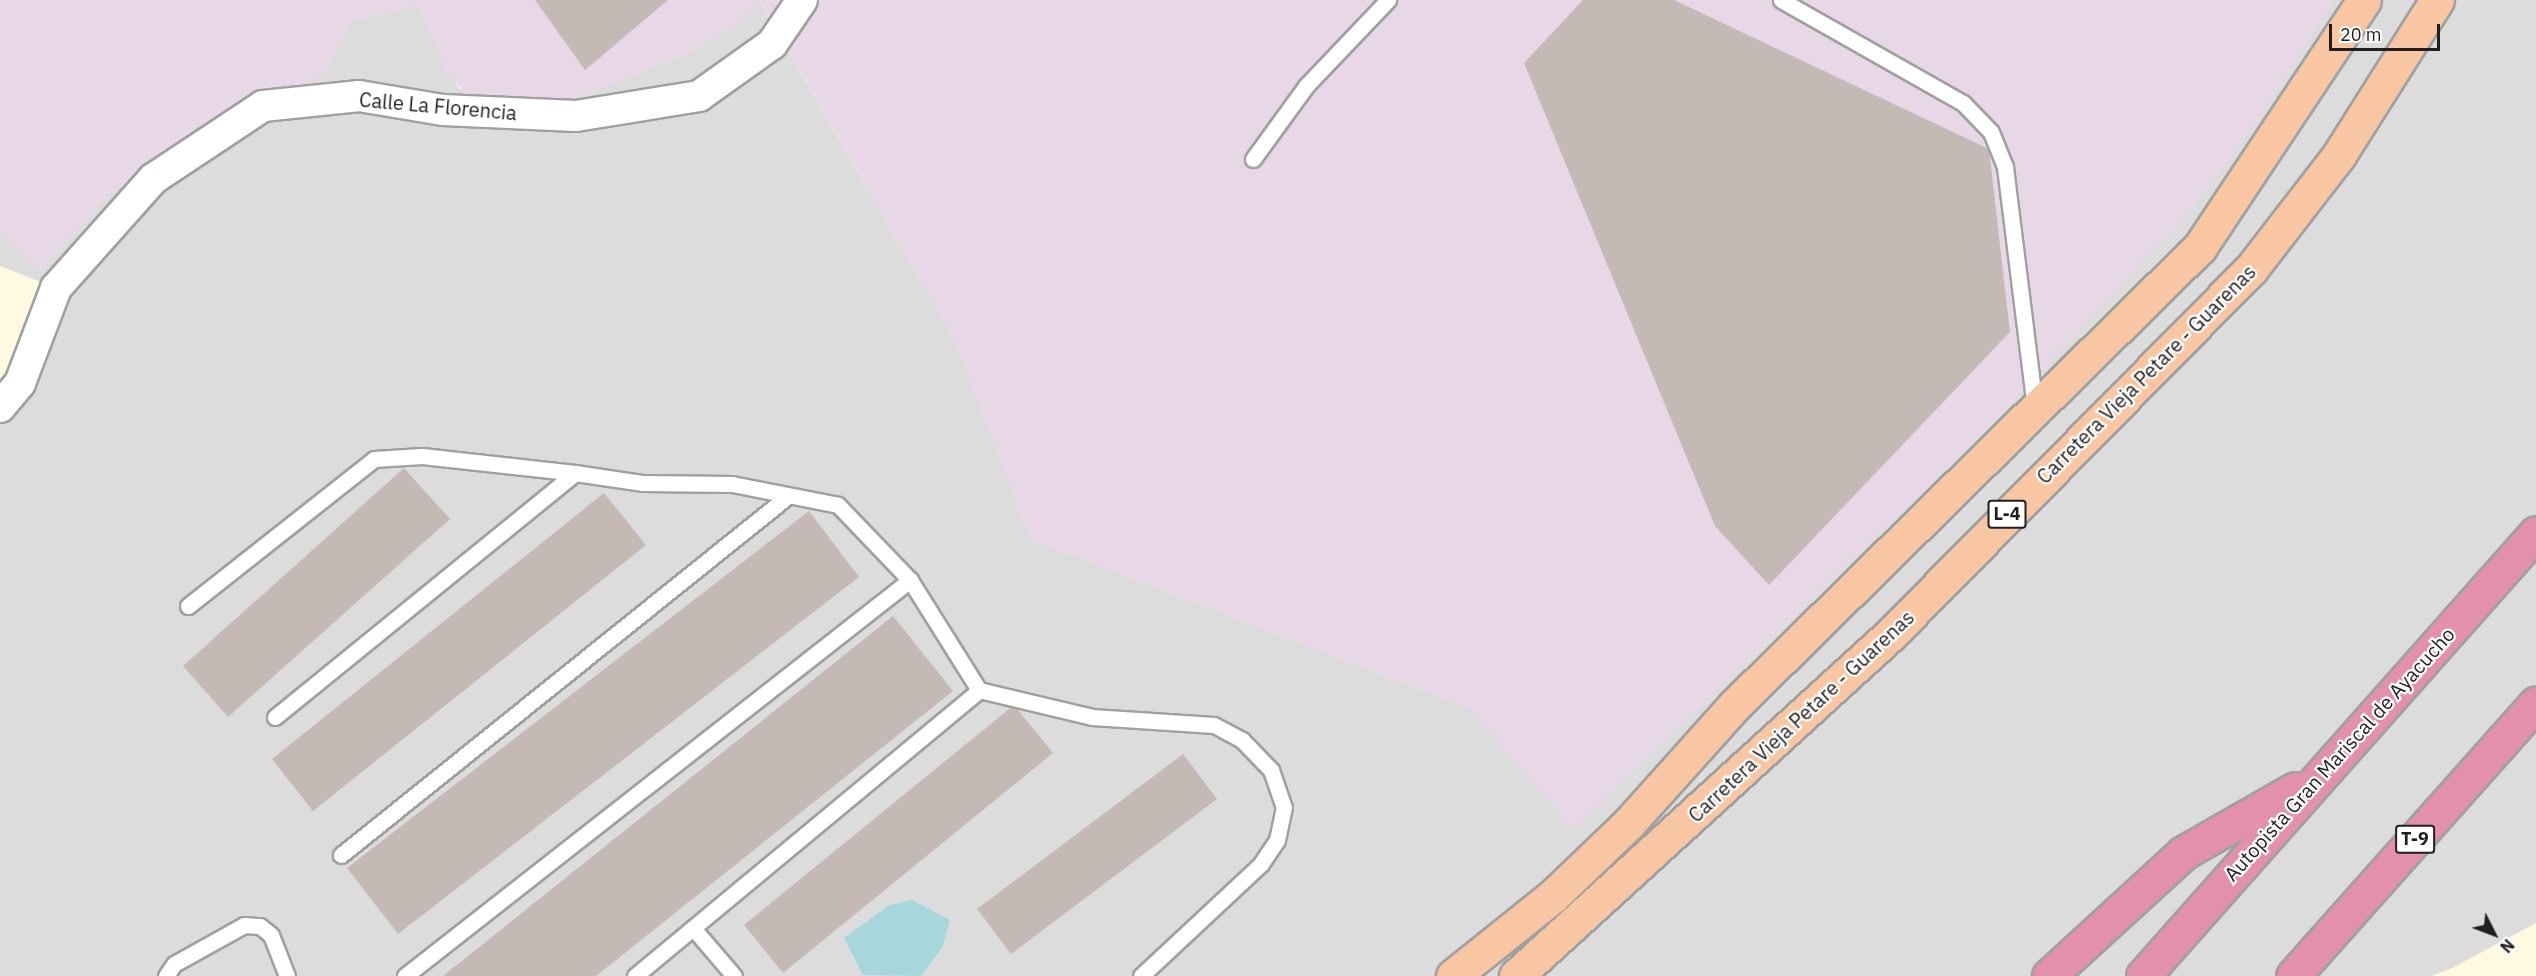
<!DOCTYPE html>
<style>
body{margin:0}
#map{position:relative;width:2536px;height:976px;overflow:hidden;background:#efeae5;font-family:"IBM Plex Sans",sans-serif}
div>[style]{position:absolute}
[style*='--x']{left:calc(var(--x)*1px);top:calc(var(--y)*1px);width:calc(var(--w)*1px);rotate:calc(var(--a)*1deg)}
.residential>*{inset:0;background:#dddcdc}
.industrial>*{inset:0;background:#e8d8e7}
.education>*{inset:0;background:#fef9e0}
.water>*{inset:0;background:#a8d7db}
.building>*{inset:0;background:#c4b9b5}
.roads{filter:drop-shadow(2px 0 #a0a0a0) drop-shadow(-2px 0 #a0a0a0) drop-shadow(0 2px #a0a0a0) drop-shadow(0 -2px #a0a0a0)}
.lane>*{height:15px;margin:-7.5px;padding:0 7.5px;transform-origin:7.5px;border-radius:7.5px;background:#fff}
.street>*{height:30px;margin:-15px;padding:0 15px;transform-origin:15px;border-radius:15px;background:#fff}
.primary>*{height:33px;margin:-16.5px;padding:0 16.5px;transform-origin:16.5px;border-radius:16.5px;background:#f8c6a2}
.highway>*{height:33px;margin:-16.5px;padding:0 16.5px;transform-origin:16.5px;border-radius:16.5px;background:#e390ac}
span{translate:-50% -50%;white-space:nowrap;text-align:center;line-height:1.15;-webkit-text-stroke:4.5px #fff;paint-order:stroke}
.shield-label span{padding:2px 4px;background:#fff;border:2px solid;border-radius:4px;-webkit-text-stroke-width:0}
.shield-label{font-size:18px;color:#1f1f1f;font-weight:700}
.street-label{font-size:20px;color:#1f1f1f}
.north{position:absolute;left:2464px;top:904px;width:60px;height:60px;-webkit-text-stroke:4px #fff;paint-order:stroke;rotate:132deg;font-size:16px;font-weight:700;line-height:24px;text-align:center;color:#1f1f1f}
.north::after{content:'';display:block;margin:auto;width:21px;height:27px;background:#1f1f1f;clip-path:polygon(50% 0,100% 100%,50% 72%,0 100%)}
.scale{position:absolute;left:2329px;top:24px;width:111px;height:27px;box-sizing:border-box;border:3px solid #1f1f1f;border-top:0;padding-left:8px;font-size:18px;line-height:21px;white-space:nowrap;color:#1f1f1f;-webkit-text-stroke:4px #fff;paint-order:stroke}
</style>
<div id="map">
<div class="residential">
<i style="clip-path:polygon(2333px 0,2536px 0,2536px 976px,0 976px,0 230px,40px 271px,110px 192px,273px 94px,325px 74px,351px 21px,418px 5px,459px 89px,568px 101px,678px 58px,730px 29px,760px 2px,956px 342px,1031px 539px,1471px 709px,1574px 828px,1999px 416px,2192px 207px,2258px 120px)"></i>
</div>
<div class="industrial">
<i style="clip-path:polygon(0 0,2333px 0,2258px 120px,2192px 207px,1999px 416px,1573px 829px,1471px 709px,1031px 539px,956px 342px,761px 2px,730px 29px,678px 58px,568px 101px,473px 101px,445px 69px,418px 5px,351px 21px,325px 74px,186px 143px,110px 192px,40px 271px,0 230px)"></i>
</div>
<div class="education">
<i style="clip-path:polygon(0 266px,56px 288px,0 407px)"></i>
<i style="clip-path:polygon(2536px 923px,2536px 976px,2431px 976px,2452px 968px)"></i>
</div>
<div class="water">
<i style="clip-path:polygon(912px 900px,950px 920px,942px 948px,921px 976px,863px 975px,844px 938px,889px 905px)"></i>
</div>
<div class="building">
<i style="clip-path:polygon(535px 0,668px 0,585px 70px)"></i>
<i style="clip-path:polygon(1583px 0,1674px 0,1989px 149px,2010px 332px,1769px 585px,1715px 526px,1524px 63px)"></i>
<i style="clip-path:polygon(404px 468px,450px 519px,228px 717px,183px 666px)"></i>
<i style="clip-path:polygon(604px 493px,646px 545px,313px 811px,272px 759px)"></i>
<i style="clip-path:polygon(809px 511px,859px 577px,398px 934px,347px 868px)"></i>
<i style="clip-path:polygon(893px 616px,953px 691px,596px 976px,443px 976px)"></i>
<i style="clip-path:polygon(1014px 705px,1053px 753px,783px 973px,744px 925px)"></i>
<i style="clip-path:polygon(1183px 754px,1217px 799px,1011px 954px,977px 909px)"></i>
</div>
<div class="roads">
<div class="lane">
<i style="--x:1781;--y:0;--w:209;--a:29.5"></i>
<i style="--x:1963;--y:103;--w:40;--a:46"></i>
<i style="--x:1991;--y:132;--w:38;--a:68"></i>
<i style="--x:2005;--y:167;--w:243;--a:82.9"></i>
<i style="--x:1253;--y:159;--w:90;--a:-54"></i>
<i style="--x:1306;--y:86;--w:119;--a:-46.4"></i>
<i style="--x:188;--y:606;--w:237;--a:-38.3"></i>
<i style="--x:374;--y:459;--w:48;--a:-3.6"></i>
<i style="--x:422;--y:456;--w:154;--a:6.3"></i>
<i style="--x:275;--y:717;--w:387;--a:-39.1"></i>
<i style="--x:575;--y:473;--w:69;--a:8.4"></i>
<i style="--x:643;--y:483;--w:89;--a:0.6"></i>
<i style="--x:732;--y:484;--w:108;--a:11.2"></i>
<i style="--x:838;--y:505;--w:104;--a:46.2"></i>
<i style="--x:341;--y:855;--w:573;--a:-38.77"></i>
<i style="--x:693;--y:928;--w:63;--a:49.5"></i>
<i style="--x:166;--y:976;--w:14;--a:-56"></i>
<i style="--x:174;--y:964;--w:80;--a:-29.1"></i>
<i style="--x:244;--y:925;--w:16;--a:4"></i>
<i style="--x:260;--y:926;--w:14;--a:39"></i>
<i style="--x:271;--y:935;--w:44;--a:68.7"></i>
<i style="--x:405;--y:976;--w:642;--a:-38.1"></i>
<i style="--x:910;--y:580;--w:130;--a:57.9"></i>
<i style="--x:635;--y:976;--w:447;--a:-39.7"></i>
<i style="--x:979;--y:690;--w:116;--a:13.4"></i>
<i style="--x:1092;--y:717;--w:122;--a:3.8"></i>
<i style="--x:1214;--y:725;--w:32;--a:28"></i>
<i style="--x:1242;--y:740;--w:42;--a:46"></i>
<i style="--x:1271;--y:770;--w:39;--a:71"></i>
<i style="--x:1284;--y:807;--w:34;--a:102"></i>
<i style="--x:1277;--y:840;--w:29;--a:124"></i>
<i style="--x:1261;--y:864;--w:164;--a:137"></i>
</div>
<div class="street">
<i style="--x:0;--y:407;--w:31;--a:-50"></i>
<i style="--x:20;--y:383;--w:102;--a:-69.2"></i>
<i style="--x:56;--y:288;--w:146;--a:-48.3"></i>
<i style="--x:153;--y:179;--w:132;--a:-33.6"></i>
<i style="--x:263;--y:106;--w:97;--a:-5.9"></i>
<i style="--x:359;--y:96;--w:85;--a:9.5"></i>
<i style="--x:443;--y:110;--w:133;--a:2.6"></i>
<i style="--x:576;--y:116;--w:125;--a:-9.2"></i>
<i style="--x:699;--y:96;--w:90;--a:-35.5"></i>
<i style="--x:772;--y:44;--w:53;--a:-55.7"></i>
</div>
<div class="primary">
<i style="--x:1453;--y:976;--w:129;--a:-38.7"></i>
<i style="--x:1554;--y:895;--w:104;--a:-43.8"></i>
<i style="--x:1629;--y:823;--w:157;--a:-48.1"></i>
<i style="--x:1734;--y:706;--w:654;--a:-44.57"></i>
<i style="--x:2200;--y:247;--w:296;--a:-56.4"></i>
<i style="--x:1516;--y:976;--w:508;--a:-42.36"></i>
<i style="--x:1891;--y:634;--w:513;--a:-45.4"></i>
<i style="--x:2251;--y:269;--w:144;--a:-52.3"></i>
<i style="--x:2339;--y:155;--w:183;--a:-57.7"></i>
</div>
<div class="highway">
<i style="--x:2049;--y:976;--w:182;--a:-42.5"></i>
<i style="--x:2183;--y:853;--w:129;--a:-29.7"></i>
<i style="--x:2143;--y:976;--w:592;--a:-48.42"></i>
<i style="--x:2293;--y:976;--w:365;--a:-48.3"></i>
</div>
</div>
<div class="shield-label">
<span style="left:2007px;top:514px">L-4</span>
<span style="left:2415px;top:839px">T-9</span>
</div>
<div class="street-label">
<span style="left:438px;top:106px;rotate:5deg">Calle La Florencia</span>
<span style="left:2146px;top:374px;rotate:-45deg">Carretera Vieja Petare - Guarenas</span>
<span style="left:1801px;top:716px;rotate:-43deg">Carretera Vieja Petare - Guarenas</span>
<span style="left:2339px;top:754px;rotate:-48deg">Autopista Gran Mariscal de Ayacucho</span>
</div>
<div class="north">N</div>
<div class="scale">20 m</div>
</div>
